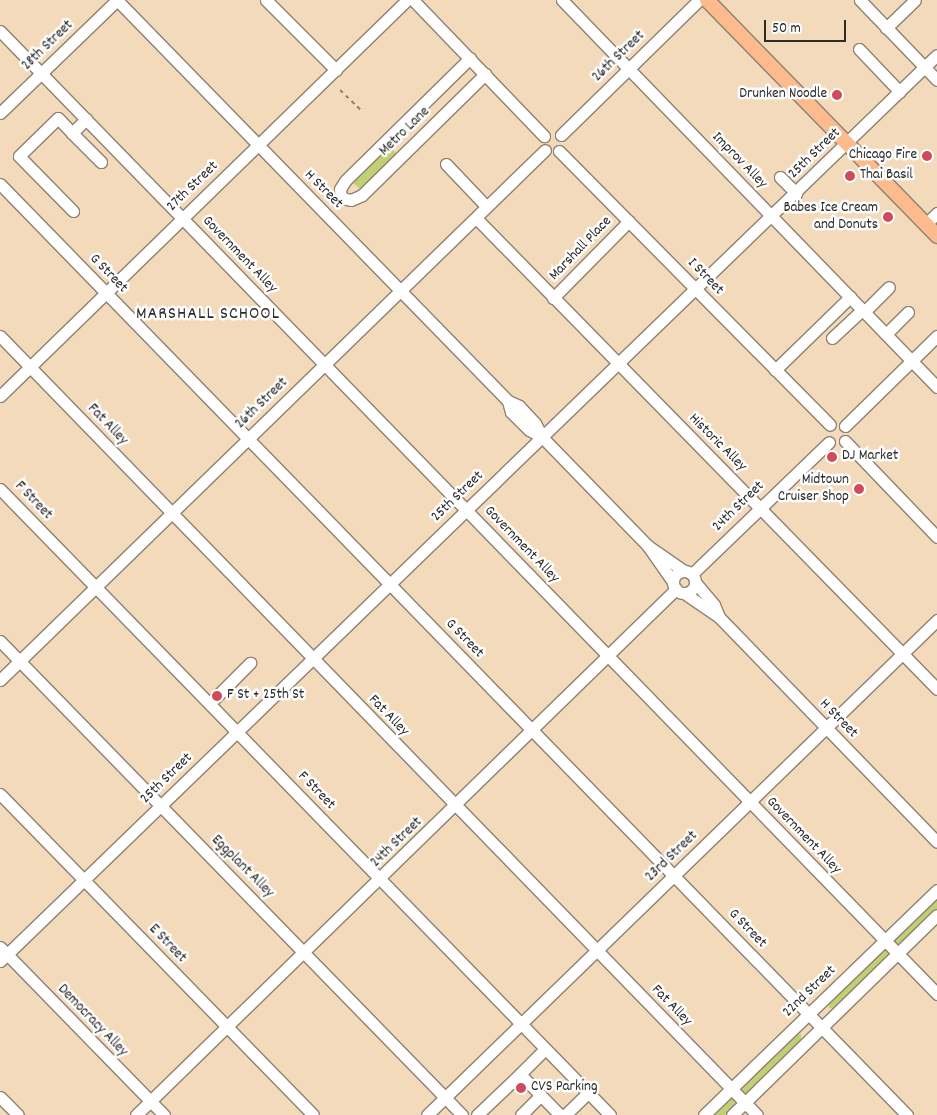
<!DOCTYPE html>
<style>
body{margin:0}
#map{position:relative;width:937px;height:1115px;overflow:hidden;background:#f3dabb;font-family:Dekko,sans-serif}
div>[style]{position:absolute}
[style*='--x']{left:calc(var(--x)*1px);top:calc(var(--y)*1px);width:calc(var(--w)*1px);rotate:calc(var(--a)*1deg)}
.green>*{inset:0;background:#c1d072}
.path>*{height:2px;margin-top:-1px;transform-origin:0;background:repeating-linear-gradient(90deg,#8f8273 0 4px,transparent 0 8px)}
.roads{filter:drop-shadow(1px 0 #8f8273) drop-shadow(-1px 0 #8f8273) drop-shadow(0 1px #8f8273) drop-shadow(0 -1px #8f8273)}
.minor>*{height:11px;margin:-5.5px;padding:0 5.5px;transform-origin:5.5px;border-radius:5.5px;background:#fff}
.minor>.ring{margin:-5.5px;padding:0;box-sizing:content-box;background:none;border:11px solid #fff;border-radius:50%}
.major>*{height:14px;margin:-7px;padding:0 7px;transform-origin:7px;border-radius:7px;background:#fbbb8d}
.dots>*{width:14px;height:14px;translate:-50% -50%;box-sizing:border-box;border:2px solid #fff;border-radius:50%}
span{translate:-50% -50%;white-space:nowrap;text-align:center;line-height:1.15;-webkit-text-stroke:5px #fff;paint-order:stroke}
.street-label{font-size:15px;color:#2b2b2b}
.poi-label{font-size:15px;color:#2b2b2b}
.right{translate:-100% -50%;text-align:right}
.left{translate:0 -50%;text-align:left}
.quarter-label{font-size:18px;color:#2b2b2b;letter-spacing:1px}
.scale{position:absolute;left:764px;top:20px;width:82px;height:22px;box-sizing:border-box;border:2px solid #2b2b2b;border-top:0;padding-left:6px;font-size:15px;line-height:18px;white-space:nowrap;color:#2b2b2b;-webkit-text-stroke:4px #fff;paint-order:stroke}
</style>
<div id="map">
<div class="green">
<i style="clip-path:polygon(387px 144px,398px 155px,361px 190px,350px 180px)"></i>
<i style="clip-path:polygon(937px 897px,937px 909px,900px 945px,896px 945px,894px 939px)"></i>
<i style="clip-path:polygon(882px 950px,887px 950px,889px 956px,834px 1009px,829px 1008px,829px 1003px)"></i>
<i style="clip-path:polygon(796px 1034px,801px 1034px,801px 1041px,748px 1093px,743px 1092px,742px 1087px)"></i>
<i style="clip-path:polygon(733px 1098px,735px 1105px,725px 1115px,713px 1115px)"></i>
</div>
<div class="path">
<i style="--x:340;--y:90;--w:30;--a:44"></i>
</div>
<div class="roads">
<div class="minor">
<i style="--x:117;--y:0;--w:560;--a:45.72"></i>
<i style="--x:508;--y:401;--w:12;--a:24"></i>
<i style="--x:519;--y:406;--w:23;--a:47"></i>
<i style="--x:535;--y:423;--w:16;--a:63"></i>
<i style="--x:542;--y:437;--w:152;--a:45.8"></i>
<i style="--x:648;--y:546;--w:44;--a:55.2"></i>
<i style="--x:266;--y:0;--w:99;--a:45"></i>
<i style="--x:413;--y:0;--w:189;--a:46.1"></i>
<i style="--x:562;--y:0;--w:539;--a:45.9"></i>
<i style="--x:860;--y:0;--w:111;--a:46.1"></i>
<i style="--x:886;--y:28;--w:40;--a:-44"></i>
<i style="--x:0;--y:31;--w:1344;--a:45.78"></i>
<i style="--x:859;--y:49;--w:59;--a:46.4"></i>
<i style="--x:470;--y:58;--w:175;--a:135.5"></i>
<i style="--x:345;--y:181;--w:9;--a:122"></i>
<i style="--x:340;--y:189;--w:9;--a:84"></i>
<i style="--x:341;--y:198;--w:10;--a:11"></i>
<i style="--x:351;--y:200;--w:12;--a:-24"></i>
<i style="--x:362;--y:195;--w:173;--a:-44.5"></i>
<i style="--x:0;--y:113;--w:163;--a:-44"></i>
<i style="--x:72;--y:133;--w:41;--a:45"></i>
<i style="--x:561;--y:135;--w:193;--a:-44.4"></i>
<i style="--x:559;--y:151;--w:385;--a:45.3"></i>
<i style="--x:446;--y:164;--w:59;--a:46.4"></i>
<i style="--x:780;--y:177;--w:23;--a:45"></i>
<i style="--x:0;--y:184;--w:1300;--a:45.75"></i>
<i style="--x:73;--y:211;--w:77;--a:-134.5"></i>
<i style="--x:19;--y:156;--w:54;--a:-44.3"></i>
<i style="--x:58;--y:118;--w:21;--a:47"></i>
<i style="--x:72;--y:133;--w:20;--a:-45"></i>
<i style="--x:476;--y:218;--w:659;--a:45.61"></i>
<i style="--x:926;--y:224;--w:16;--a:-45"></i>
<i style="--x:553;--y:298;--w:108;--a:-45.4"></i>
<i style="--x:864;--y:312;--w:35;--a:-45"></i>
<i style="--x:886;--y:334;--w:31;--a:-45"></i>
<i style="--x:0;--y:336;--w:1086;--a:45.82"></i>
<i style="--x:832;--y:338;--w:41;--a:-43"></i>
<i style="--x:775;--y:370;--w:105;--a:-44.2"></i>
<i style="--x:0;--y:396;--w:568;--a:-44.22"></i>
<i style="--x:508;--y:401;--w:11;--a:75"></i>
<i style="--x:511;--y:412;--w:25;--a:45"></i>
<i style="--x:529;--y:430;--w:15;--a:28"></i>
<i style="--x:845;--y:426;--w:129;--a:-44.4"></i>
<i style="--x:845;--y:441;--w:133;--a:46.2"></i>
<i style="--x:0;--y:489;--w:874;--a:45.74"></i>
<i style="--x:648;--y:546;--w:44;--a:34.8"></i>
<i class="ring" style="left:673px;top:571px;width:11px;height:11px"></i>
<i style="--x:692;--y:574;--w:190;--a:-43.9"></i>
<i style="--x:695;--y:582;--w:30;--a:50"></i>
<i style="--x:714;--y:605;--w:13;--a:67"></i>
<i style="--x:684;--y:593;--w:42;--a:34.4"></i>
<i style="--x:719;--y:617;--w:313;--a:45.9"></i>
<i style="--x:0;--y:641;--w:662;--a:45.73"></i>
<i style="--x:0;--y:680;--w:760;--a:-44.2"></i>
<i style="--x:210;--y:703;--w:57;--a:-45"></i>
<i style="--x:0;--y:794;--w:448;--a:45.7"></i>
<i style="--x:0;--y:947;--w:235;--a:45.7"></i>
<i style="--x:0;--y:961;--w:1303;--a:-44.04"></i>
<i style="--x:520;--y:1074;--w:35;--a:-45"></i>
<i style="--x:0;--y:1097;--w:25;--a:45"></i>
<i style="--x:136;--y:1115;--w:754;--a:-44.25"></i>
<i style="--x:427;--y:1115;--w:711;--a:-44.14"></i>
<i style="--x:477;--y:1115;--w:59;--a:-43.6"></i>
<i style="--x:520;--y:1074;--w:57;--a:45.7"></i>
<i style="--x:521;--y:1115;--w:28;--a:-45"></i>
<i style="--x:565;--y:1115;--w:32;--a:-44"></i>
<i style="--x:704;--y:1115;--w:324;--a:-44"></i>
<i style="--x:732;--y:1115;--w:286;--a:-44.3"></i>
</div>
<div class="major">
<i style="--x:707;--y:0;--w:330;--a:45.7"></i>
</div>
</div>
<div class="dots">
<i style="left:837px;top:95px;background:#d1495b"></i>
<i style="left:927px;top:156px;background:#d1495b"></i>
<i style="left:850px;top:176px;background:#d1495b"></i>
<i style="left:888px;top:217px;background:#d1495b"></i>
<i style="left:832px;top:457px;background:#d1495b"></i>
<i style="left:859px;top:489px;background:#d1495b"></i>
<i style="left:217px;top:696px;background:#d1495b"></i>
<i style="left:521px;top:1088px;background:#d1495b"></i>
</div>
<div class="street-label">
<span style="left:48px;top:46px;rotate:-44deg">28th Street</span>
<span style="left:619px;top:57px;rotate:-44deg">26th Street</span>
<span style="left:405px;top:132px;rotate:-44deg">Metro Lane</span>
<span style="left:815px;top:154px;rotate:-44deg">25th Street</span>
<span style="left:739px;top:161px;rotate:46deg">Improv Alley</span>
<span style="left:193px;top:187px;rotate:-44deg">27th Street</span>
<span style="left:323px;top:190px;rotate:45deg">H Street</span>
<span style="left:581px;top:249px;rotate:-46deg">Marshall Place</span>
<span style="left:239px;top:255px;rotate:46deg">Government Alley</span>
<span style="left:108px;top:274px;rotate:46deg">G Street</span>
<span style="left:705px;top:277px;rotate:46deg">I Street</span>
<span style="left:262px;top:404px;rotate:-44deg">26th Street</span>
<span style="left:107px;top:425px;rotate:46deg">Fat Alley</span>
<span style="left:717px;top:443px;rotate:45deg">Historic Alley</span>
<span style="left:458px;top:497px;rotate:-44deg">25th Street</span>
<span style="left:33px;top:501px;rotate:46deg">F Street</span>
<span style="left:739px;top:507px;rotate:-44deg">24th Street</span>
<span style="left:521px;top:545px;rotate:46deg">Government Alley</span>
<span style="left:464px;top:639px;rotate:46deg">G Street</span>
<span style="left:388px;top:716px;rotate:46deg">Fat Alley</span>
<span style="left:838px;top:719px;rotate:46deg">H Street</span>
<span style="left:167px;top:779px;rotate:-44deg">25th Street</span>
<span style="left:316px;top:791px;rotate:46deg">F Street</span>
<span style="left:803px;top:836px;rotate:46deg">Government Alley</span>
<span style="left:397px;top:843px;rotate:-44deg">24th Street</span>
<span style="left:672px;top:857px;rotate:-44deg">23rd Street</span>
<span style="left:242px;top:867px;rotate:45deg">Eggplant Alley</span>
<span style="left:747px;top:929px;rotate:46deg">G Street</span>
<span style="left:167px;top:944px;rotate:46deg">E Street</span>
<span style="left:810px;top:992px;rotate:-44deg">22nd Street</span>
<span style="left:671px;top:1006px;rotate:46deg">Fat Alley</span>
<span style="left:92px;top:1021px;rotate:46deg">Democracy Alley</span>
</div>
<div class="poi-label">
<span class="right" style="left:827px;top:95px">Drunken Noodle</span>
<span class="right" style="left:917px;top:156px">Chicago Fire</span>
<span class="left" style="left:860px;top:176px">Thai Basil</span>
<span class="right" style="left:878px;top:217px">Babes Ice Cream<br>and Donuts</span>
<span class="left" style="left:842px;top:457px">DJ Market</span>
<span class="right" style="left:849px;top:489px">Midtown<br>Cruiser Shop</span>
<span class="left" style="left:227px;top:696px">F St + 25th St</span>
<span class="left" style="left:531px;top:1088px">CVS Parking</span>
</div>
<div class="quarter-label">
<span style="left:208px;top:315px">MARSHALL SCHOOL</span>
</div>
<div class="scale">50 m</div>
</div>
